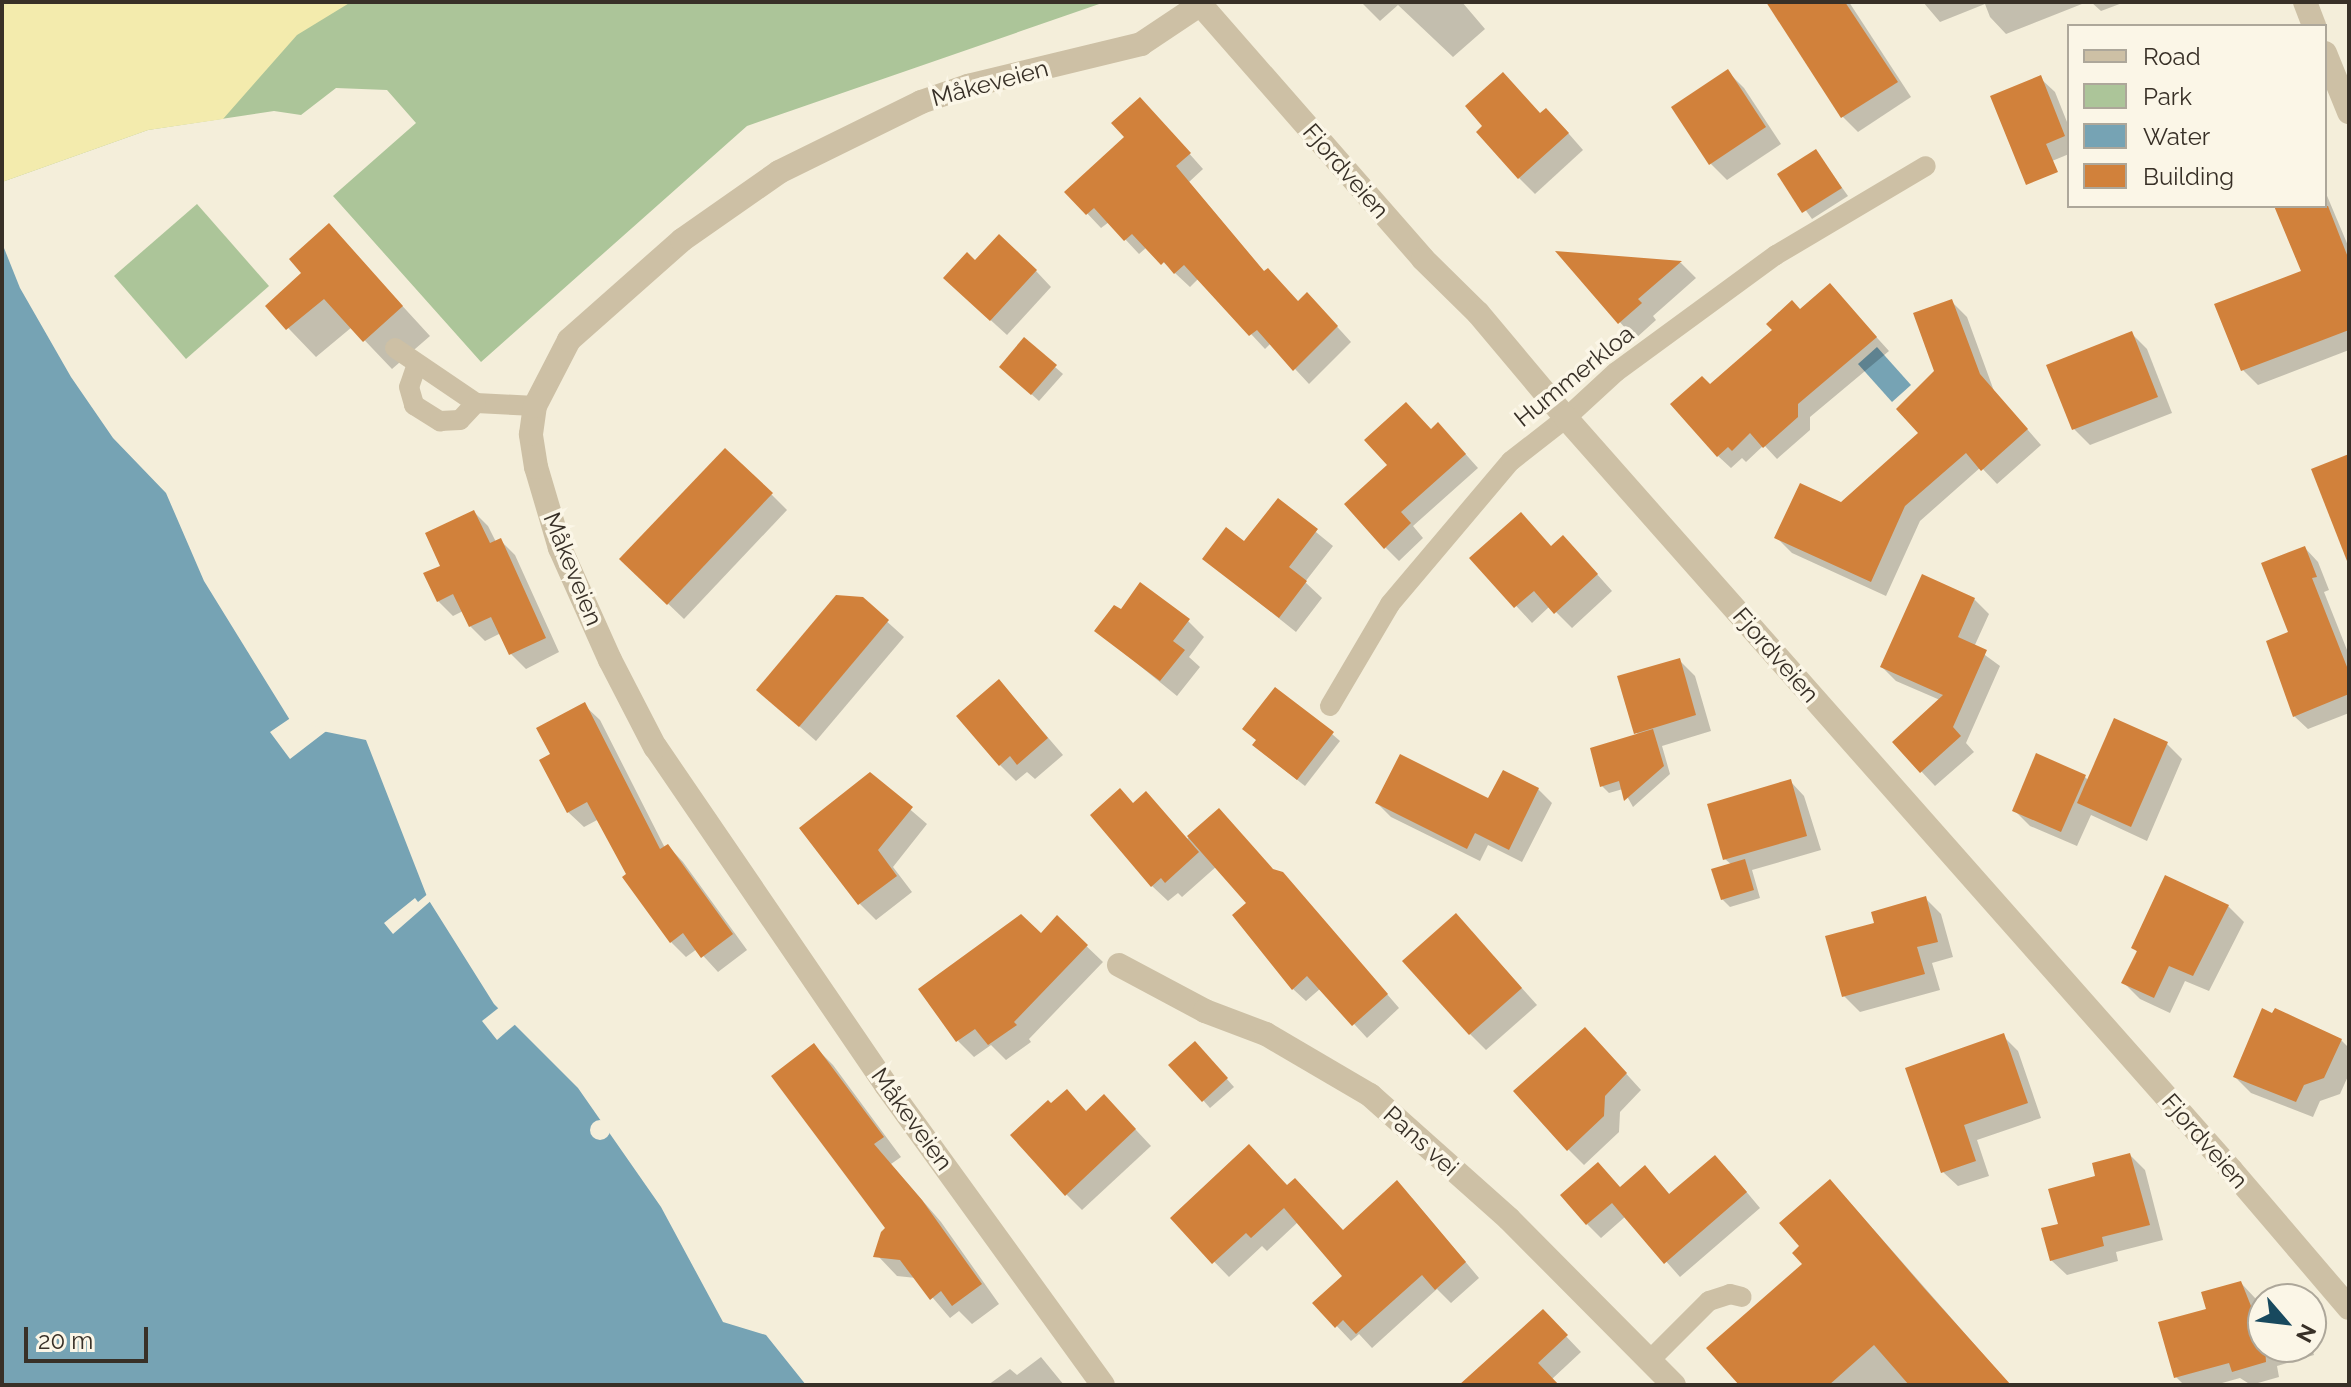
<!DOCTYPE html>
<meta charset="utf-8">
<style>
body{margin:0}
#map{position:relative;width:2351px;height:1387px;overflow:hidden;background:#f4eeda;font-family:Raleway,sans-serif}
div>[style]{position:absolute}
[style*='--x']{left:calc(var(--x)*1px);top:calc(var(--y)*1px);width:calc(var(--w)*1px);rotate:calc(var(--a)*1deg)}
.green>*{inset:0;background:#acc599}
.sand>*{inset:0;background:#f3ebad}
.water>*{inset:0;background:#76a3b4}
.pier>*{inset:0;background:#f4eeda}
.round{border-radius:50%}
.shadow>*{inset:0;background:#0003}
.building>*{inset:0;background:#d1813b}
.lane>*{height:20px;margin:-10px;padding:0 10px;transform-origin:10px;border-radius:10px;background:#cdc0a5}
.street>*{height:24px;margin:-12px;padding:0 12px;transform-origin:12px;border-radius:12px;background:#cdc0a5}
span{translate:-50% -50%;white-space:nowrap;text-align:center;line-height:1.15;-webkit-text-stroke:7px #fbf6e7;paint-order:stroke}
.street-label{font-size:24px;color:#383027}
.frame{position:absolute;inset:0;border:4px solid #383027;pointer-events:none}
.legend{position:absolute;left:2067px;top:24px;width:260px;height:184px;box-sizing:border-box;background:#fbf6e7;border:2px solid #ada79a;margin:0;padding:10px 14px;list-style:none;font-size:24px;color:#383027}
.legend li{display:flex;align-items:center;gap:16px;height:40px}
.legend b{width:40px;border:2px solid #ada79a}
.north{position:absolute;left:2247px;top:1283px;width:80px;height:80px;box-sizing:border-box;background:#fbf6e7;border:2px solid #ada79a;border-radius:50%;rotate:118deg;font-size:22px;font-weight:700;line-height:32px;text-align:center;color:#383027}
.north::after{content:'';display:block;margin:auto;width:28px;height:36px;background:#18495e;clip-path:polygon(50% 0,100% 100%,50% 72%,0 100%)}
.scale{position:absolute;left:24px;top:1327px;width:124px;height:36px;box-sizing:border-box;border:4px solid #383027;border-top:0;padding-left:10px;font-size:24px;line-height:28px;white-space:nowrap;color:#383027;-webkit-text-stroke:6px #fbf6e7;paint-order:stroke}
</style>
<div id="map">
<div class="green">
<i style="clip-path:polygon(2px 2px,1105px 2px,747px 126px,481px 362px,333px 196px,416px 123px,387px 90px,336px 88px,301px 115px,274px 111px,148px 130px,2px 182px)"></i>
<i style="clip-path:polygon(197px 204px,269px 286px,186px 359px,114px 276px)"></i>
</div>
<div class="sand">
<i style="clip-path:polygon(2px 2px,351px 2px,297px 35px,223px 119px,148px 130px,2px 182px)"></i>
</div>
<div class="water">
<i style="clip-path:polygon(2px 243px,20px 288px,71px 377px,113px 438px,166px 493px,204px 581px,293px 725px,366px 740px,428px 899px,494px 1004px,578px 1088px,661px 1207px,723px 1322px,766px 1335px,806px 1385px,2px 1385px)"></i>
<i style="clip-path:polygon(1877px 347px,1911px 385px,1892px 402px,1858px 364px)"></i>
</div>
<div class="pier">
<i style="clip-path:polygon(292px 717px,295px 722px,329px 729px,290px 759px,270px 732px)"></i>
<i style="clip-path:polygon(430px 892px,433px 899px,393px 934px,384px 923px,415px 898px,418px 902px)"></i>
<i style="clip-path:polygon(501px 1006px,518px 1022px,497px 1040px,482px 1021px)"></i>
<i class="round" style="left:590px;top:1120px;width:20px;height:20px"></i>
</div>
<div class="shadow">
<i style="clip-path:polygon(1361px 2px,1462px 2px,1485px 29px,1453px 57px,1398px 5px,1380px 21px)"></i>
<i style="clip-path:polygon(1807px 2px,1849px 2px,1911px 97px,1858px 132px,1843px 117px,1780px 19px)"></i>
<i style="clip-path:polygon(1923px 2px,2087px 2px,2006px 34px,1990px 17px,1985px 4px,1940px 22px)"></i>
<i style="clip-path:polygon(2091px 2px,2125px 2px,2101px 11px)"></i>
<i style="clip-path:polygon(1728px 72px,1744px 88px,1781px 144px,1727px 180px,1711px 164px)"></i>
<i style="clip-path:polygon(2040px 78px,2055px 92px,2069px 127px,2069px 154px,2030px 170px)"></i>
<i style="clip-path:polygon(1154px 114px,1203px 169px,1189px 182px,1265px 273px,1298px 303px,1321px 309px,1351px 342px,1309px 384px,1271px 343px,1265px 349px,1199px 278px,1190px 287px,1147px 247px,1139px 254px,1109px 222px,1101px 228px,1067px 192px)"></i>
<i style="clip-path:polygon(1541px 115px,1562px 126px,1583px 150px,1535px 194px,1519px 178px)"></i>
<i style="clip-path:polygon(1816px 151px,1848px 196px,1812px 219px,1780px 174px)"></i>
<i style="clip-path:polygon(2325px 191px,2349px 248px,2349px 350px,2258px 385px,2243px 370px,2216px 305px,2303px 272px,2276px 206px,2325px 206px)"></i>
<i style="clip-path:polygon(329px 226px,430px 336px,392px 369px,352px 327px,316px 357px,267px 306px,304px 273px)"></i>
<i style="clip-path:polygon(1559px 254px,1681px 263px,1696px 278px,1653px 316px,1656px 320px,1635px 339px)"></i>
<i style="clip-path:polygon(1036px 271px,1051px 287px,1007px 335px,962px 294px)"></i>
<i style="clip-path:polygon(1842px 299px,1889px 351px,1810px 417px,1810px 430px,1777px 459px,1764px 445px,1746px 462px,1742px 458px,1731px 468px,1718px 456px,1710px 387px,1800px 311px)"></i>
<i style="clip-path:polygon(1952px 302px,1967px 317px,1994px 391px,2041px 445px,1997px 484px,1981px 467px,1920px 521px,1886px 596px,1792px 553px,1777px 538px,1842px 504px,1921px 433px)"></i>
<i style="clip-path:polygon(2131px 333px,2147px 349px,2172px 413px,2090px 445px,2074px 429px,2049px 366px)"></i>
<i style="clip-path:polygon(1055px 367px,1063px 374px,1039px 401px,1009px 374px)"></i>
<i style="clip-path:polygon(1431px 431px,1452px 439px,1478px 468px,1413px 526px,1423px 538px,1399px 561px,1385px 547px)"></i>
<i style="clip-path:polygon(771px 494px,787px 510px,684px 619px,638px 575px)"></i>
<i style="clip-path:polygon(1278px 501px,1333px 546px,1305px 582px,1322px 598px,1296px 632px,1205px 559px,1245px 544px)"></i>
<i style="clip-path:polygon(474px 512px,488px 526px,496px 542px,500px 540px,515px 555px,559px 652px,526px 669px,511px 654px,501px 633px,485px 641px,470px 626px,463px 611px,453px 616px,438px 601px,443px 567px)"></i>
<i style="clip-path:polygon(1552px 548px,1579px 554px,1612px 591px,1572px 628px,1550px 606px,1532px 623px,1472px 558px)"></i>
<i style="clip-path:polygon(2305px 548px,2318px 562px,2329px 590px,2324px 592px,2349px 655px,2349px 713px,2308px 729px,2294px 716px,2290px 633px)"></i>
<i style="clip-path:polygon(862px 599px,904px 637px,816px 741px,758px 690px)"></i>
<i style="clip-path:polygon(1974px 599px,1989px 614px,1974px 647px,2000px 666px,1966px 743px,1974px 752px,1935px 786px,1894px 742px,1940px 700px,1896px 681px,1882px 667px)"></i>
<i style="clip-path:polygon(1121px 612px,1188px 621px,1204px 637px,1189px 657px,1200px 667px,1177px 696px,1097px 631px)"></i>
<i style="clip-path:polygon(1679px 660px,1695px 676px,1711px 731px,1662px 746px,1670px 774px,1633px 807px,1623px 789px,1609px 793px,1602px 786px,1639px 736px,1636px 732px)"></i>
<i style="clip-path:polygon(1014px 698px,1063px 755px,1035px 779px,1027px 772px,1016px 781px,1000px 765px)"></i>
<i style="clip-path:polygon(584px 705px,600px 720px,665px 848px,668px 846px,683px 862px,747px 950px,718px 972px,697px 949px,686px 957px,671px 942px,599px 819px,584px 827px,568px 812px,553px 755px)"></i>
<i style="clip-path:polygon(1332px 734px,1340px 741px,1305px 786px,1262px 752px)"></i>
<i style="clip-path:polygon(2166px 743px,2182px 759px,2147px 841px,2091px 815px,2077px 846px,2030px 826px,2014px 810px,2085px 777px,2089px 781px)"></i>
<i style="clip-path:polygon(870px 775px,927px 824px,893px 867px,912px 892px,876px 920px,860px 904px)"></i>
<i style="clip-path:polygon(1790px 781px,1804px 796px,1821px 850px,1752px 870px,1760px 898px,1730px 907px,1722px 899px,1732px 865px,1725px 859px)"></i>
<i style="clip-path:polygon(1538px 789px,1552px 803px,1522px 862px,1488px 845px,1480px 861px,1391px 817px,1377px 803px,1489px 801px)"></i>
<i style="clip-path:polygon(1133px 805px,1187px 839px,1219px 811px,1274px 872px,1296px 888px,1399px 1008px,1367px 1038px,1321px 988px,1306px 1001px,1293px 989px,1249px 903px,1217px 866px,1182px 897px,1178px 893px,1168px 901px,1152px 886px)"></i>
<i style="clip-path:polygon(1925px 898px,1941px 914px,1953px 957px,1932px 963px,1940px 990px,1860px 1012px,1844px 996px,1876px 924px)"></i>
<i style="clip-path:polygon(2228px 906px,2244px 922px,2209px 991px,2185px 981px,2170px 1013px,2140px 999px,2124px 983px,2138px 953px,2134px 948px)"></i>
<i style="clip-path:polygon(1057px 918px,1103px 962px,1029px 1039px,1031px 1042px,1006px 1060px,991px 1045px,974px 1057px,958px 1041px)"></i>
<i style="clip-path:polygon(1472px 932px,1537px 1005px,1486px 1050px,1470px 1034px)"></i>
<i style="clip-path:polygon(2003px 1036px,2018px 1051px,2041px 1118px,1977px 1140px,1989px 1176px,1958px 1186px,1943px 1172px)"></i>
<i style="clip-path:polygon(2341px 1040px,2349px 1048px,2349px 1074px,2340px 1094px,2320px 1101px,2313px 1117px,2251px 1093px,2235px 1077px)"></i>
<i style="clip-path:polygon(814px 1046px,833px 1065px,901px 1157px,891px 1164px,941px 1222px,999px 1304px,972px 1324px,959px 1311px,950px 1318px,916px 1278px,897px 1276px,878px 1256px,888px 1229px)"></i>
<i style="clip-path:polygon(1601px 1046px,1641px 1090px,1620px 1112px,1619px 1132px,1584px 1165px,1568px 1149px)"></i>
<i style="clip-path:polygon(1202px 1051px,1234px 1087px,1210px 1108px,1203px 1100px)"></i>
<i style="clip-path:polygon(1087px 1113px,1120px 1113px,1151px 1146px,1082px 1210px,1066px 1194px)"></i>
<i style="clip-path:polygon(2130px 1155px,2145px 1170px,2163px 1240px,2116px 1252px,2118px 1261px,2067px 1275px,2051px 1260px,2060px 1225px,2098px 1178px)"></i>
<i style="clip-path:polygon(1729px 1171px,1760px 1208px,1680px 1277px,1626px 1216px,1601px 1238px,1587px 1224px,1621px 1188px,1659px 1182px,1671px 1196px)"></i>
<i style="clip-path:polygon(1288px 1187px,1343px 1232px,1412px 1198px,1479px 1278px,1451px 1303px,1437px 1289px,1372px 1348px,1359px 1334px,1351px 1341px,1315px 1303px,1345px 1276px,1298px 1222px,1267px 1251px,1262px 1246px,1229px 1277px,1172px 1218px)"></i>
<i style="clip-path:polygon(1846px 1198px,2010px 1385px,1741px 1385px)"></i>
<i style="clip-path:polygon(2241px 1283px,2255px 1298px,2263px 1316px,2263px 1347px,2311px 1346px,2314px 1355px,2277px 1366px,2279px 1377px,2251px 1385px,2240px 1378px,2215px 1385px,2184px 1385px,2176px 1377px,2161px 1324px,2208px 1310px)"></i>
<i style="clip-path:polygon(1543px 1312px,1581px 1352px,1552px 1379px,1557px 1385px,1462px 1385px)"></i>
<i style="clip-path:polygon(1041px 1357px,1064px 1385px,988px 1385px,1010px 1369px,1017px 1375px)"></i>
</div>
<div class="building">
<i style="clip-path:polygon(1766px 2px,1845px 2px,1898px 82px,1841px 118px)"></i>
<i style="clip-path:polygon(1728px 69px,1766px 127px,1709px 165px,1671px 107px)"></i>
<i style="clip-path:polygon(1503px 72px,1540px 113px,1546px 108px,1569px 133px,1518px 179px,1476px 132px,1482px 126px,1465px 106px)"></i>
<i style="clip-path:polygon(2041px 75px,2065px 136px,2046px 144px,2058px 172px,2026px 185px,1990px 96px)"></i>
<i style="clip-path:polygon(1140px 97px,1191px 153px,1176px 166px,1264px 271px,1268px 268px,1298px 301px,1307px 292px,1338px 326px,1293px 371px,1257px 330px,1249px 336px,1184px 265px,1174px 274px,1164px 262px,1161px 265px,1132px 234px,1124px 241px,1094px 208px,1086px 215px,1064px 192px,1124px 137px,1111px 123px)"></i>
<i style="clip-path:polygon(1816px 149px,1842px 188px,1802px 213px,1777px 174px)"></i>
<i style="clip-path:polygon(2274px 206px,2328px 206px,2349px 260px,2349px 330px,2241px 371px,2214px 304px,2301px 271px)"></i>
<i style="clip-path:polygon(329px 223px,403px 306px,363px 342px,324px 299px,286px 330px,265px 306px,301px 273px,289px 259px)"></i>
<i style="clip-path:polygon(999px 234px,1037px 270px,990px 321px,943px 278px,967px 252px,975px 260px)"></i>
<i style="clip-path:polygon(1555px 251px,1682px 261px,1638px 299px,1642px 303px,1618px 324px)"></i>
<i style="clip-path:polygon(1830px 283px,1877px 337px,1798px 404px,1798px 417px,1763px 448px,1750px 433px,1732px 451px,1728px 447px,1717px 457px,1670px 404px,1702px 376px,1710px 384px,1772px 330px,1766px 324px,1792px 300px,1800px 309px)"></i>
<i style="clip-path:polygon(1952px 299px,1980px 374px,2028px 429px,1981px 471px,1966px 453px,1905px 506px,1871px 582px,1774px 538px,1800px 483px,1841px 502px,1918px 433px,1896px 409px,1934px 371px,1913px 313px)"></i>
<i style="clip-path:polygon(2132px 331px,2158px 397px,2072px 430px,2046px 365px)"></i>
<i style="clip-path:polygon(1024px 337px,1057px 365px,1031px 395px,999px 367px)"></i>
<i style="clip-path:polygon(1406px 402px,1431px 429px,1438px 422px,1466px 454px,1401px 512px,1411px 523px,1384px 549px,1344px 504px,1387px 465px,1364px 440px)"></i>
<i style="clip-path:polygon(725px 448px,773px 493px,667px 605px,619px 559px)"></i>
<i style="clip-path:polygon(2349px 454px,2349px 560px,2347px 561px,2311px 469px)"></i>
<i style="clip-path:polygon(1278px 498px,1318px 529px,1289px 567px,1307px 581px,1279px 618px,1202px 559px,1226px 527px,1244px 541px)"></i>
<i style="clip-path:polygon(474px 510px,490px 543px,501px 538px,546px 638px,509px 655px,491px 617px,469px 627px,453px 594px,437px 602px,423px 573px,440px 566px,425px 533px)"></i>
<i style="clip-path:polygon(1521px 512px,1551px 546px,1563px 535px,1598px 574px,1554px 614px,1534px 591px,1514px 608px,1469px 558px)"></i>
<i style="clip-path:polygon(2305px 546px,2317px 577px,2312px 578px,2349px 672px,2349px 694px,2293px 717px,2266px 641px,2288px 632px,2261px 563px)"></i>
<i style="clip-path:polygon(1922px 574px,1975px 598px,1958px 637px,1987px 650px,1953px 727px,1961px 736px,1920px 773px,1892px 742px,1943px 695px,1880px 667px)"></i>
<i style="clip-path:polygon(1140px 582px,1190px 619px,1173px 641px,1185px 650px,1160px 681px,1094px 631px,1114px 605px,1121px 609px)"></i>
<i style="clip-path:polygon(836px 595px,863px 597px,889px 620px,799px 727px,756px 690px)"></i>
<i style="clip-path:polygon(1680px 658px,1696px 715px,1634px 734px,1617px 676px)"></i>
<i style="clip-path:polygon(999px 679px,1048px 738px,1017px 765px,1010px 756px,999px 766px,956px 716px)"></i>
<i style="clip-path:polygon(1275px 687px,1334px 732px,1297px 780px,1252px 745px,1256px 740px,1242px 729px)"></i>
<i style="clip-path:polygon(585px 702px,660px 849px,668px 844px,733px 934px,701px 958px,683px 933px,670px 943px,622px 877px,626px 874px,587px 802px,567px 813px,539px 760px,550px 754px,536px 728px)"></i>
<i style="clip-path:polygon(2114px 718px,2168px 742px,2131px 827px,2077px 803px)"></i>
<i style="clip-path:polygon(1653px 729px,1664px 766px,1624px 801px,1619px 781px,1600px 787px,1590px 748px)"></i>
<i style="clip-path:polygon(2036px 753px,2086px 775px,2061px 832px,2012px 811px)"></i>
<i style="clip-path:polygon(1400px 754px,1488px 798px,1503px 770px,1539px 788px,1509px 850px,1475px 833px,1467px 849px,1375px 803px)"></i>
<i style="clip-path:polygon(870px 772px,913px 807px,878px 850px,897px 876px,858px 905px,799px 828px)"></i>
<i style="clip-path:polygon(1791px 779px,1807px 836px,1723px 860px,1707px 804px)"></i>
<i style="clip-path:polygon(1120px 788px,1133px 803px,1146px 791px,1199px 852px,1165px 883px,1161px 878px,1151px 887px,1090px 815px)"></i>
<i style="clip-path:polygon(1219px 808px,1273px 869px,1283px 872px,1388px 994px,1352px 1026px,1307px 976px,1292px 990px,1232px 915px,1246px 903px,1187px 836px)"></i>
<i style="clip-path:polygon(1745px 859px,1754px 890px,1721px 900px,1711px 869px)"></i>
<i style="clip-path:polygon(2165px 875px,2229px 905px,2193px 976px,2169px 966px,2154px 998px,2121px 983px,2137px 951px,2131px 948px)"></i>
<i style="clip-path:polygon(1926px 896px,1938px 942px,1917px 947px,1925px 974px,1842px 997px,1825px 936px,1874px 923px,1871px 912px)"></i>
<i style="clip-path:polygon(1456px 913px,1522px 988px,1469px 1035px,1402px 961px)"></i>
<i style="clip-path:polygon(1021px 914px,1041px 933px,1057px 915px,1088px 945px,1014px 1022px,1017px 1025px,988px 1045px,975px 1029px,956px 1042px,918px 989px)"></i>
<i style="clip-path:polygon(2262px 1008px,2272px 1013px,2275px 1008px,2342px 1039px,2324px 1078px,2304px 1085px,2296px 1102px,2233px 1077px)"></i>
<i style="clip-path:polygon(1585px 1027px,1627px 1073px,1605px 1096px,1604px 1116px,1567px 1151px,1513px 1091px)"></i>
<i style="clip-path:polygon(2004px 1033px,2028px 1103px,1964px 1125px,1976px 1161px,1941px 1173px,1905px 1068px)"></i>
<i style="clip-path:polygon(1195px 1041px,1228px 1078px,1202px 1102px,1168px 1065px)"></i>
<i style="clip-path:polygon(814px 1043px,884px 1137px,874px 1144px,922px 1200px,982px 1284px,952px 1306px,941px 1291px,930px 1300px,900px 1260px,873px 1257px,881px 1232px,885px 1228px,771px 1076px)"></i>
<i style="clip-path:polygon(1067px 1089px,1086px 1111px,1104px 1094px,1136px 1129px,1065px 1196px,1010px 1135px,1048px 1100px,1051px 1103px)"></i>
<i style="clip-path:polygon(1249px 1144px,1287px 1185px,1295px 1178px,1343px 1230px,1397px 1180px,1466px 1262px,1435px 1290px,1422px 1275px,1356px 1334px,1343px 1320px,1335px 1328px,1312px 1303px,1342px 1276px,1284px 1208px,1251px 1238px,1246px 1233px,1212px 1264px,1170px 1218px)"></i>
<i style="clip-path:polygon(2130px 1153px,2150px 1225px,2102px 1237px,2104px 1246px,2050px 1261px,2041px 1228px,2058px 1224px,2048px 1189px,2095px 1176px,2092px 1163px)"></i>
<i style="clip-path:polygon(1715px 1155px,1747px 1192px,1664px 1264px,1612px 1203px,1586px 1225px,1560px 1195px,1598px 1162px,1620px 1187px,1645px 1165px,1669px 1194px)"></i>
<i style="clip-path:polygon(1830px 1179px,1924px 1288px,2011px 1385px,1909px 1385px,1874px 1345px,1829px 1385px,1739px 1385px,1706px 1348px,1802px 1264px,1792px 1253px,1799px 1246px,1779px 1223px)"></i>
<i style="clip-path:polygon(2241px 1281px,2255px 1316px,2263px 1314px,2266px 1362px,2232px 1372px,2229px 1363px,2174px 1378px,2158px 1322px,2206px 1309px,2201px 1292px)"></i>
<i style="clip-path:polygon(1543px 1309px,1568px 1335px,1538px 1363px,1559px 1385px,1459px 1385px)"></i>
</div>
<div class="lane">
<i style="--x:395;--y:348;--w:98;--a:34.2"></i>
<i style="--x:476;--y:403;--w:59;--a:2.9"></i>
<i style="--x:417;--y:364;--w:24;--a:109"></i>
<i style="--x:409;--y:387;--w:19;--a:74"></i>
<i style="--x:414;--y:405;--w:31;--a:32"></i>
<i style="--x:440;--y:421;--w:20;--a:-3"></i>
<i style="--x:460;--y:420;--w:23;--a:-47"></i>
<i style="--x:1330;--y:706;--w:118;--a:-59.5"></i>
<i style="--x:1390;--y:604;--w:187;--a:-49.8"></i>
<i style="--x:1511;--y:461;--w:70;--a:-38"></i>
<i style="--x:1566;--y:418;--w:68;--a:-42.6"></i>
<i style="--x:1616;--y:372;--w:198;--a:-36.2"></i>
<i style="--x:1776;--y:255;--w:174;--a:-30.7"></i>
<i style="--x:1651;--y:1359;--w:82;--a:-45"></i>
<i style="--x:1709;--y:1301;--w:22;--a:-18"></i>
<i style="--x:1730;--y:1294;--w:12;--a:14"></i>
</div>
<div class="street">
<i style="--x:2305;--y:2;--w:26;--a:69"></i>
<i style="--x:1201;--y:5;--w:337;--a:48.8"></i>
<i style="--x:1423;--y:259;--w:77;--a:44.5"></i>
<i style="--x:1478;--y:313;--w:137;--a:50"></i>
<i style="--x:1566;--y:418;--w:1005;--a:48.51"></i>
<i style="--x:2232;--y:1171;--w:180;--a:49.5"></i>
<i style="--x:2325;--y:53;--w:64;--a:67.9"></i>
<i style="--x:1119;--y:965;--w:98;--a:28.1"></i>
<i style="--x:1205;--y:1011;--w:65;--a:20.7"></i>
<i style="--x:1266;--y:1034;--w:121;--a:30.4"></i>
<i style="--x:1370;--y:1095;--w:186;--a:41.7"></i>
<i style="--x:1509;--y:1219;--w:234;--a:45.2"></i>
<i style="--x:1103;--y:1385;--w:370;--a:-125.9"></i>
<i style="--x:886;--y:1085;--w:409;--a:-124.3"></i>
<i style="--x:655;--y:747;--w:98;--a:-117.3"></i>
<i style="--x:610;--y:660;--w:123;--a:-114.1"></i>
<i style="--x:560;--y:548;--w:84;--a:-106.5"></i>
<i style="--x:536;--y:467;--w:33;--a:-99"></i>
<i style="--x:531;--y:434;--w:28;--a:-82"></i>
<i style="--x:535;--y:406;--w:74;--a:-62.7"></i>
<i style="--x:569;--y:340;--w:151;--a:-41.5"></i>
<i style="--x:682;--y:240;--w:118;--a:-35"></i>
<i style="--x:779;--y:172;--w:158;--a:-26.2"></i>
<i style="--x:921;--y:102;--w:50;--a:-18.8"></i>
<i style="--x:968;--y:86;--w:178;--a:-13.6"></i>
<i style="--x:1141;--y:44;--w:76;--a:-33.7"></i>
</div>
<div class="street-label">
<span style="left:990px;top:83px;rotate:-15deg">Måkeveien</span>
<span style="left:1346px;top:171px;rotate:49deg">Fjordveien</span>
<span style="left:1574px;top:376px;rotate:-39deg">Hummerkloa</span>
<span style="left:573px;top:569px;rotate:68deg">Måkeveien</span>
<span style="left:1776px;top:655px;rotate:49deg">Fjordveien</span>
<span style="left:912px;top:1119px;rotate:54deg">Måkeveien</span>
<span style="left:1421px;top:1141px;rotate:42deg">Pans vei</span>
<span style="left:2205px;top:1141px;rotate:49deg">Fjordveien</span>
</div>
<div class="frame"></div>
<ul class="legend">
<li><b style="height:10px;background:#cdc0a5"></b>Road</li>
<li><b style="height:22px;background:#acc599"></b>Park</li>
<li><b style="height:22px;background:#76a3b4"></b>Water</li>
<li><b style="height:22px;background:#d1813b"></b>Building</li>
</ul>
<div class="north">N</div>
<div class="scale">20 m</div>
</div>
